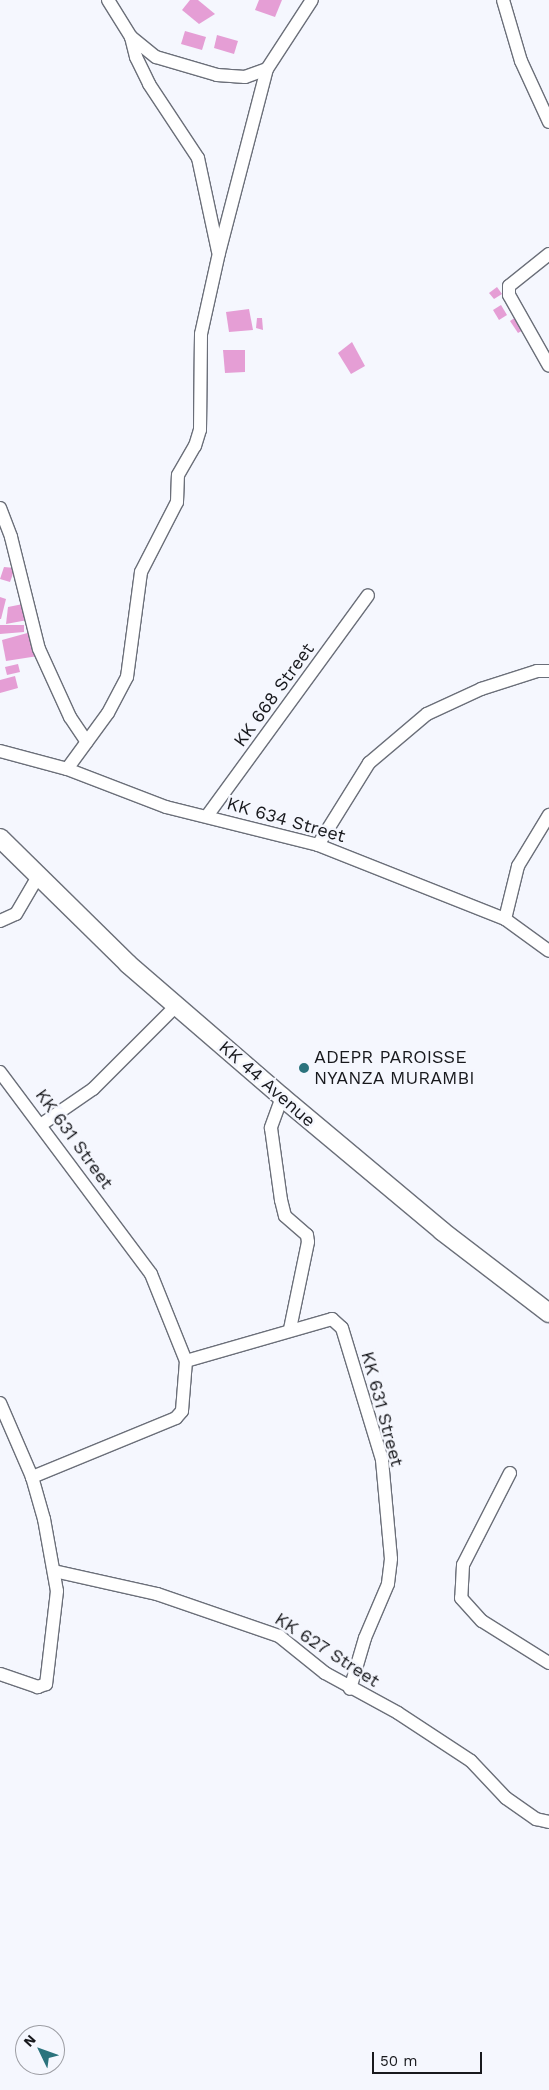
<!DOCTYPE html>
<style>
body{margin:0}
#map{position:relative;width:549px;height:2090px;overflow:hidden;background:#f5f7fe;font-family:"Work Sans",sans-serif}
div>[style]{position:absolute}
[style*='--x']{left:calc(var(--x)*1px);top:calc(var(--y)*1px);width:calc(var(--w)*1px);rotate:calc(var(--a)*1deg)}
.building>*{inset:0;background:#e59ed5}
.roads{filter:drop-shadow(1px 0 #6b6f79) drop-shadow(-1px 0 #6b6f79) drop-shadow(0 1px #6b6f79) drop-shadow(0 -1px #6b6f79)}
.street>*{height:12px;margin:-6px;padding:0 6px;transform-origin:6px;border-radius:6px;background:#fff}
.secondary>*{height:18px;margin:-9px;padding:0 9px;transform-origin:9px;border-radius:9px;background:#fff}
.dots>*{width:14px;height:14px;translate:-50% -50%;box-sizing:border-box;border:2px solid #f5f7fe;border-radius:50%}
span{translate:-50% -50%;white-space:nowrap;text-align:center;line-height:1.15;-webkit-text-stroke:5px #f5f7fe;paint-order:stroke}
.street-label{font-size:18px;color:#18191d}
.poi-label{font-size:18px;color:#18191d}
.left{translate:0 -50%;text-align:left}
.north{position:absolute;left:15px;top:2025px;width:50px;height:50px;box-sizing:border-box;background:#f5f7fe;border:1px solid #9d9ea4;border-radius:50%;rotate:312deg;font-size:14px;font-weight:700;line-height:20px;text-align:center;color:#18191d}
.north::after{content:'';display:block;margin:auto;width:18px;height:22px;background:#2b737d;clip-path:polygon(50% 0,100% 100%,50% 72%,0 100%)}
.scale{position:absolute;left:372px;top:2052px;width:110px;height:22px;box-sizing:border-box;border:2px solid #18191d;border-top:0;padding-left:6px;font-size:15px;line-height:18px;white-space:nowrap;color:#18191d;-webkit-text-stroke:4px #f5f7fe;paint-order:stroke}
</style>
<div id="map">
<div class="building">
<i style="clip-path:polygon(190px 0,198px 0,215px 14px,199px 24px,182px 10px)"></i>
<i style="clip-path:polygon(259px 0,282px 0,275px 17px,255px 10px)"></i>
<i style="clip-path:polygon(185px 31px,206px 37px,202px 50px,181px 44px)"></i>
<i style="clip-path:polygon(217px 35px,238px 41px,234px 54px,214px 48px)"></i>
<i style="clip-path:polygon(497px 287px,502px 294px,494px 299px,489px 293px)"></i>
<i style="clip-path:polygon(501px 305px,507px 315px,499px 320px,493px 310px)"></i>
<i style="clip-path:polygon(249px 309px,253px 330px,229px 332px,226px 312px)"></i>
<i style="clip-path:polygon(516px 317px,525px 329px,518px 333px,510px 321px)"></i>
<i style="clip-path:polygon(257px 318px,262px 318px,263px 330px,256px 328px)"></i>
<i style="clip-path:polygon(352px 342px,365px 366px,351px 374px,338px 353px)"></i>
<i style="clip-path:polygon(223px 350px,245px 350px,245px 372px,225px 373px)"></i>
<i style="clip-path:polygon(4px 567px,15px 568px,10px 582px,0 579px)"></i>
<i style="clip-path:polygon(0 597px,6px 599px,1px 619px,0 619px)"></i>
<i style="clip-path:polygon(28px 603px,33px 619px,6px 624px,8px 607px)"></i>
<i style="clip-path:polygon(0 625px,24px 625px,24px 632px,0 634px)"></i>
<i style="clip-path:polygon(31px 632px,38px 656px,6px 661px,2px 640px)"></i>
<i style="clip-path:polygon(18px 664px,20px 672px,7px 675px,5px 667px)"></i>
<i style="clip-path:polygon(15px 676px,18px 688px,0 693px,0 680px)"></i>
</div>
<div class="roads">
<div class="street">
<i style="--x:108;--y:0;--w:44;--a:58.1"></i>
<i style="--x:131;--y:37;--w:32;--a:39"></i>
<i style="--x:156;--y:57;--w:64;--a:16.4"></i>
<i style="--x:217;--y:75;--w:28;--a:4"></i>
<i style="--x:245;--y:77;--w:23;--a:-20"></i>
<i style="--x:267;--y:69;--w:82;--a:-56.9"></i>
<i style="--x:503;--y:0;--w:64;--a:73.6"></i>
<i style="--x:521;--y:61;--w:67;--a:65.3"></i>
<i style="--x:131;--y:37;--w:21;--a:76"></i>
<i style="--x:136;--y:57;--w:30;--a:64"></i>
<i style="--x:149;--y:84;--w:89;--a:56.5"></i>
<i style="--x:198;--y:158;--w:95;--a:77.9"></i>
<i style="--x:549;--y:254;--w:51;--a:141.3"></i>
<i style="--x:509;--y:286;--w:9;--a:90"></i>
<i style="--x:509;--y:295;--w:81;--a:60.6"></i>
<i style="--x:0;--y:508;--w:31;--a:69"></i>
<i style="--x:11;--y:537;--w:115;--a:76"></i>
<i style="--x:39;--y:649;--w:75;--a:65.5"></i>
<i style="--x:70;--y:717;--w:30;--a:56"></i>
<i style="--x:0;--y:751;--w:69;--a:15"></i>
<i style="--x:67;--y:769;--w:106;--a:21"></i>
<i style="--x:166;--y:807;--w:157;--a:14"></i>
<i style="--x:318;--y:845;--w:201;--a:21.6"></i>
<i style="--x:505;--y:919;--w:54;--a:36"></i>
<i style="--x:67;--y:769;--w:69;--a:-53.8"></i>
<i style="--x:108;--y:713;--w:41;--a:-62.2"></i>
<i style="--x:127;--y:677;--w:106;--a:-82.4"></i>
<i style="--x:141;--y:572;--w:79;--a:-62.8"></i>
<i style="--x:177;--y:502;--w:27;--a:-88"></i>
<i style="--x:178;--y:475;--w:34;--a:-60"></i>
<i style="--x:195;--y:446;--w:17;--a:-73"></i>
<i style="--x:200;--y:430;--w:96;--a:-89.4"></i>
<i style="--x:201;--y:334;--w:83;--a:-77.5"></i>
<i style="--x:219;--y:253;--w:190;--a:-75.4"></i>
<i style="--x:207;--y:816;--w:273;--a:-53.9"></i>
<i style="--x:318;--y:845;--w:97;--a:-58.1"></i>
<i style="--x:369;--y:763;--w:76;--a:-40.2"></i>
<i style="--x:427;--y:714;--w:60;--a:-24.8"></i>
<i style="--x:481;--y:689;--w:59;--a:-17.8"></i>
<i style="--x:537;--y:671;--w:12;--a:0"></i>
<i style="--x:505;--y:919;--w:55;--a:-76.2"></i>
<i style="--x:518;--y:866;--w:60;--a:-58.7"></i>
<i style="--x:0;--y:921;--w:17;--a:-24"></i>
<i style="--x:16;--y:914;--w:42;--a:-59.7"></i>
<i style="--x:0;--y:1072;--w:252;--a:53.2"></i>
<i style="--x:151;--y:1274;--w:94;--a:68.1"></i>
<i style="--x:186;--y:1361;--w:50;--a:94.6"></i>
<i style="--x:182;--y:1411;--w:9;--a:131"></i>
<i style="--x:176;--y:1418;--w:156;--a:157.7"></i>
<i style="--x:282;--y:1097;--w:33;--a:110"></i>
<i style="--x:271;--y:1128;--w:73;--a:82.1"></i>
<i style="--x:281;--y:1200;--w:16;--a:76"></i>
<i style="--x:285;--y:1216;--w:29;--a:41"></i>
<i style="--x:307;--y:1235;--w:7;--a:82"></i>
<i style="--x:308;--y:1242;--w:89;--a:101.7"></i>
<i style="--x:42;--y:1124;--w:62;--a:-34.5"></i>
<i style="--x:93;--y:1089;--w:117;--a:-45"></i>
<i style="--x:186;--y:1361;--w:152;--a:-16"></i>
<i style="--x:332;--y:1319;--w:13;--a:42"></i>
<i style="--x:342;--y:1328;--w:138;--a:73.1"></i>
<i style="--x:382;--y:1460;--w:99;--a:84.8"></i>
<i style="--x:391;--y:1559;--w:25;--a:97"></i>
<i style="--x:388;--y:1584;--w:59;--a:113.1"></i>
<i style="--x:365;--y:1638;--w:53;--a:106.4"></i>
<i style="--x:0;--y:1403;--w:81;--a:66.6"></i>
<i style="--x:32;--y:1477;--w:44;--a:74.1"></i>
<i style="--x:44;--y:1519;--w:73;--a:79.8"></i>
<i style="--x:57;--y:1591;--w:94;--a:96.7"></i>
<i style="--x:46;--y:1684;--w:9;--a:159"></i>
<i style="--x:38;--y:1687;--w:40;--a:-161.1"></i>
<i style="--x:510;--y:1473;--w:103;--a:117.1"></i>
<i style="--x:463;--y:1565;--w:33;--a:93"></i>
<i style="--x:461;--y:1598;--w:31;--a:48"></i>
<i style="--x:482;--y:1621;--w:79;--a:32.1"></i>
<i style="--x:54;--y:1571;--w:106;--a:12.6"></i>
<i style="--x:157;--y:1594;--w:129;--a:19"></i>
<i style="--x:279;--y:1636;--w:59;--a:38.8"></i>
<i style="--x:325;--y:1673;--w:83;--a:28.7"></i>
<i style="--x:398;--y:1713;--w:87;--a:33.3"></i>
<i style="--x:471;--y:1761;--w:51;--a:46.6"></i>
<i style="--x:506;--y:1798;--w:37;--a:35"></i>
<i style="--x:536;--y:1819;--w:13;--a:13"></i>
</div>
<div class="secondary">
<i style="--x:0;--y:838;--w:180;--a:44.5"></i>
<i style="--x:128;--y:964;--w:203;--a:40.8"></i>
<i style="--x:282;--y:1097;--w:209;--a:39.9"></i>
<i style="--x:442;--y:1231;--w:135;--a:37.5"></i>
</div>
</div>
<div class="dots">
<i style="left:304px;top:1068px;background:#2b737d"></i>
</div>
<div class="street-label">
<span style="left:274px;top:695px;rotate:-54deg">KK 668 Street</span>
<span style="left:286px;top:820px;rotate:16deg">KK 634 Street</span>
<span style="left:267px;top:1084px;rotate:41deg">KK 44 Avenue</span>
<span style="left:74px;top:1139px;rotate:54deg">KK 631 Street</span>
<span style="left:382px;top:1409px;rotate:75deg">KK 631 Street</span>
<span style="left:327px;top:1650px;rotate:33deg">KK 627 Street</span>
</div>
<div class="poi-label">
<span class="left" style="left:314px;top:1068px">ADEPR PAROISSE<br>NYANZA MURAMBI</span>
</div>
<div class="north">N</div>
<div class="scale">50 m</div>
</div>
